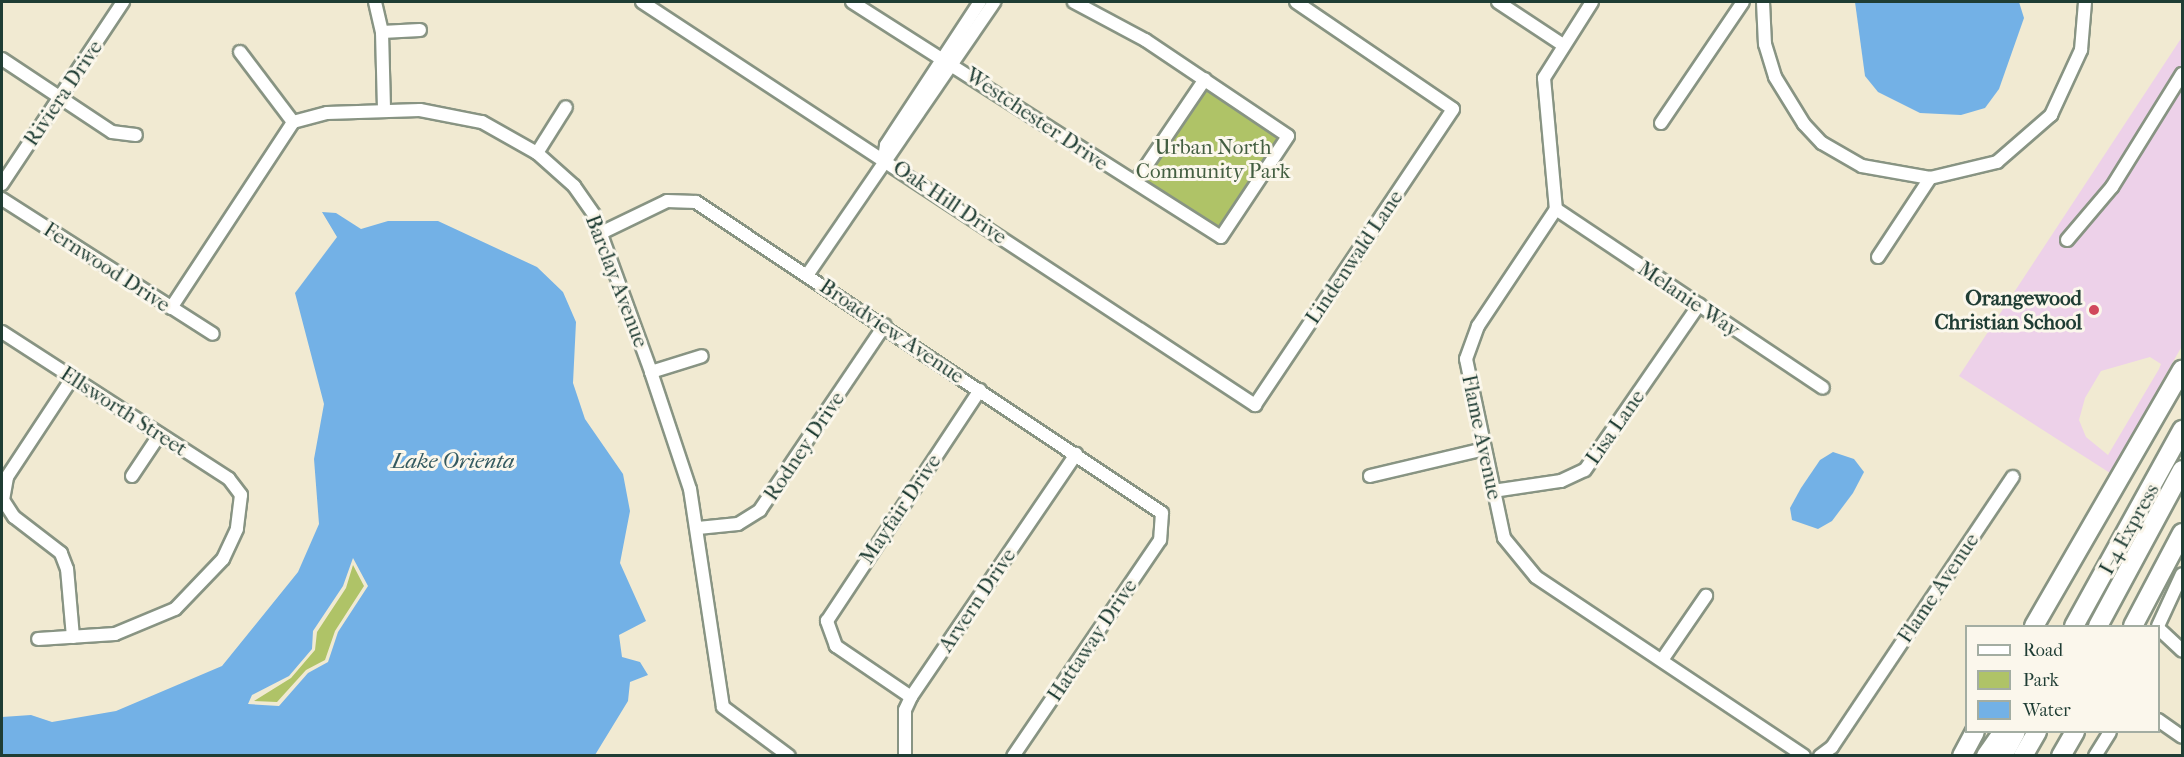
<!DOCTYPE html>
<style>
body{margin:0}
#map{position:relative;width:2184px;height:757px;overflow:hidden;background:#f1ead2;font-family:"IM FELL French Canon",serif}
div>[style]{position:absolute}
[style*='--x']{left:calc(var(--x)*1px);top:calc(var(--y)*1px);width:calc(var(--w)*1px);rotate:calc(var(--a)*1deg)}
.built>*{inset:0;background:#edd1e9}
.green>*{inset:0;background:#afc367}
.water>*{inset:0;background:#73b1e6}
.roads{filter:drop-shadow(2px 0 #889483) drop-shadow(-2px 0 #889483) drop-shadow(0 2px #889483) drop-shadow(0 -2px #889483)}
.minor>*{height:12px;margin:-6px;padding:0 6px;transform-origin:6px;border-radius:6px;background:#fff}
.highway>*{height:18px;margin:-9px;padding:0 9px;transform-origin:9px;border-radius:9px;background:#fff}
.dots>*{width:16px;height:16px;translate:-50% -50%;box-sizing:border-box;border:3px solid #fbf7ec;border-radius:50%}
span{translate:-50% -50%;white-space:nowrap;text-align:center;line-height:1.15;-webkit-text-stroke:6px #fbf7ec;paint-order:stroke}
.street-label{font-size:21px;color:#1f3d34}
.park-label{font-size:21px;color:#435e41}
.poi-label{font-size:21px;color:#1f3d34;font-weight:700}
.right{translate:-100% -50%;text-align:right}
.water-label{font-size:22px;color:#345a60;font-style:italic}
.frame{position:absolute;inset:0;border:3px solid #1f3d34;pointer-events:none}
.legend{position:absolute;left:1965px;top:625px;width:195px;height:108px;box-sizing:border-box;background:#fbf7ec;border:2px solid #a3ada2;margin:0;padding:8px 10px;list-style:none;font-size:18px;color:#1f3d34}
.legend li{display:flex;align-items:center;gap:12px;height:30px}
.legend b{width:30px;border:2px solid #a3ada2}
</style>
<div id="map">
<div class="built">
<i style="clip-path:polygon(evenodd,2182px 37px,2182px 66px,2109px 184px,2061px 241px,2068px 246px,2182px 82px,2182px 346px,2110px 473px,1959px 376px,2182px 37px,2150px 357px,2161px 364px,2159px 369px,2108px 455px,2086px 437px,2079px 420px,2085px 398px,2101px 371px,2150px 357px)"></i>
</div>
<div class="green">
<i style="clip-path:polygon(1206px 89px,1280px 139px,1219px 229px,1145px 180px)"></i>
<i style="clip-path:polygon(353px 565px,364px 586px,335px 631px,325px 660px,306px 670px,277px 702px,254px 701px,291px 678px,315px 650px,317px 632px,346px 588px)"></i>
</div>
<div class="water">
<i style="clip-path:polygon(1855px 2px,2019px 2px,2024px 18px,1999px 89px,1985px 108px,1961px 115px,1920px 113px,1878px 92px,1865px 76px)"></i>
<i style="clip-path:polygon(evenodd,322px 212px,336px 213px,361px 229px,388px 221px,438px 221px,537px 267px,563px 292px,576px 322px,573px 383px,585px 419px,623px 474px,630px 511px,620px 563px,646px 621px,619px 635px,622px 657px,640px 662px,648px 675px,630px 682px,628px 701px,595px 755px,2px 755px,2px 717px,31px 715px,52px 722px,116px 711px,222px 666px,298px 572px,319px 524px,314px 459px,324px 404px,295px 293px,337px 237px,322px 212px,353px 558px,368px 586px,338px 632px,328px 662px,308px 673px,279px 706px,248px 704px,252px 695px,289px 676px,312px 649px,313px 631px,343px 586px,353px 558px)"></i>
<i style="clip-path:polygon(1833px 452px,1854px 459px,1864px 472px,1853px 493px,1832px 521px,1818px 529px,1792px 520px,1790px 508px,1801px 488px,1820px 460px)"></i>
</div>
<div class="roads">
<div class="minor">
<i style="--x:375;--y:2;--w:31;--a:77"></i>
<i style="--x:382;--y:32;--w:78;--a:88.5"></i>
<i style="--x:642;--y:2;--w:734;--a:33.32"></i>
<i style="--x:1255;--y:405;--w:356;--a:-56.2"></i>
<i style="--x:1453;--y:109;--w:190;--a:-145.7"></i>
<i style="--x:852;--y:2;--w:437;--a:32.5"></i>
<i style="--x:1221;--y:237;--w:121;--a:-56.4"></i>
<i style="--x:1288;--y:136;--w:172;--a:-146.1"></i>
<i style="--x:1145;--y:40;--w:81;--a:-151.8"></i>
<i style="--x:1498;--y:2;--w:78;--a:33.5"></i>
<i style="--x:1592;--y:2;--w:90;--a:122.3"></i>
<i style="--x:1544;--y:78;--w:132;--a:84.8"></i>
<i style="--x:1556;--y:209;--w:141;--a:123.7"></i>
<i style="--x:1478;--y:326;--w:35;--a:110"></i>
<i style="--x:1466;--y:359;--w:183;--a:78"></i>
<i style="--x:1504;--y:538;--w:50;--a:50.6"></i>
<i style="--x:1536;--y:577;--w:322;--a:33.7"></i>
<i style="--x:1763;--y:2;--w:42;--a:87.3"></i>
<i style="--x:1765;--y:44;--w:34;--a:73"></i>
<i style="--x:1775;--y:77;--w:55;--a:58.3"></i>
<i style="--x:1804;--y:124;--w:26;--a:47"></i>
<i style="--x:1822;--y:143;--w:46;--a:29.9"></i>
<i style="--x:1862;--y:166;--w:69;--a:10"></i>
<i style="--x:1930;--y:178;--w:69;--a:-13.4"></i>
<i style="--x:1997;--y:162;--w:72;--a:-41"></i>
<i style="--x:2051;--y:115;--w:72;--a:-65.2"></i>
<i style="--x:2081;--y:50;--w:48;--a:-85.2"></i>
<i style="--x:382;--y:32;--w:38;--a:-3"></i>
<i style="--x:240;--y:52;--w:88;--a:52.9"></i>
<i style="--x:2;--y:59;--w:132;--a:33.6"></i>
<i style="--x:112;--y:132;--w:24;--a:7"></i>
<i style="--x:1661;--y:123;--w:146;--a:-55.9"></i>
<i style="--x:537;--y:153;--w:54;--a:-57.8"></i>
<i style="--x:884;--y:158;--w:13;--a:-81"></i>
<i style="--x:886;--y:145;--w:171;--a:-56.7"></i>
<i style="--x:1136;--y:181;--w:123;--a:-55.9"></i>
<i style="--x:2;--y:184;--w:219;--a:-56.4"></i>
<i style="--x:2;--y:199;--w:250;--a:32.6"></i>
<i style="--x:1556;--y:209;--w:321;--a:33.8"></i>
<i style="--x:603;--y:232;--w:71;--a:-25.8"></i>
<i style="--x:667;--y:201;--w:29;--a:2"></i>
<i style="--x:696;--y:202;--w:560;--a:33.72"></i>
<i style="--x:1162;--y:513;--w:27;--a:94"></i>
<i style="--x:1160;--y:540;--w:261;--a:124.2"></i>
<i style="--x:2067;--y:240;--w:70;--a:-49.7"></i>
<i style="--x:2112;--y:187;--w:133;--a:-58.2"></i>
<i style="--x:1878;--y:257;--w:95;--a:-56.6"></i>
<i style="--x:808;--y:274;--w:330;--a:-55.6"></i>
<i style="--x:171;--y:308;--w:222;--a:-56.7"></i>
<i style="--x:293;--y:122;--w:35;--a:-15"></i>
<i style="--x:327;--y:113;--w:93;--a:-1.8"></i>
<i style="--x:420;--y:110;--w:63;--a:11"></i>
<i style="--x:482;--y:122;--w:63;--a:29.4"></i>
<i style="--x:537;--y:153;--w:50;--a:41.7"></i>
<i style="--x:574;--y:186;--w:35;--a:55"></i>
<i style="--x:594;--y:215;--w:167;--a:70"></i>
<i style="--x:651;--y:372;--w:123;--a:71.6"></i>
<i style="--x:690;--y:489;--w:220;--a:81.4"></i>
<i style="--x:723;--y:707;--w:82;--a:36.6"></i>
<i style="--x:2;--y:332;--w:270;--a:32.9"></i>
<i style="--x:229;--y:479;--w:20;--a:53"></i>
<i style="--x:241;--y:495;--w:34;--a:97"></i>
<i style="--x:237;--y:529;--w:33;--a:115"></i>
<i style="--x:223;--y:559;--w:69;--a:133.8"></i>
<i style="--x:175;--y:609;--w:65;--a:157.4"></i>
<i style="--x:115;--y:634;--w:77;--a:176.3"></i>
<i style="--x:651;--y:372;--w:53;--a:-17.4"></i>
<i style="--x:132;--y:476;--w:50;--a:-56.3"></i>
<i style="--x:1370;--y:476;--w:117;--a:-13.3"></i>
<i style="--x:1493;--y:491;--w:69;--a:-8.4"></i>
<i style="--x:1561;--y:481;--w:26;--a:-25"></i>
<i style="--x:1585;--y:470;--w:201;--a:-55.4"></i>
<i style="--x:698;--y:528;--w:40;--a:-5.7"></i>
<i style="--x:738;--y:524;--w:26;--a:-32"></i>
<i style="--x:760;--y:510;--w:223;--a:-56"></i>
<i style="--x:2158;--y:626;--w:57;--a:-65.2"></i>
<i style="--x:2158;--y:628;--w:33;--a:43"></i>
<i style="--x:73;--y:637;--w:68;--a:-95"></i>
<i style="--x:67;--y:569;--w:17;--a:-111"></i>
<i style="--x:61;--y:553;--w:59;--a:-142.5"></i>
<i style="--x:14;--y:517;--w:20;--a:-123"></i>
<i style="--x:3;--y:500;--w:23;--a:-80"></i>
<i style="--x:7;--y:477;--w:120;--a:-56.6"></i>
<i style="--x:1662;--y:660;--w:78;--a:-55.5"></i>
<i style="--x:911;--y:697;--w:91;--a:-145.8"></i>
<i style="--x:836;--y:646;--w:27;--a:-110"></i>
<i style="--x:827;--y:621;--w:277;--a:-56.5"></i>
<i style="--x:2158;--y:720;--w:29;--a:35"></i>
<i style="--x:905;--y:756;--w:46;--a:-90"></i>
<i style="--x:905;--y:710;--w:14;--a:-65"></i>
<i style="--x:911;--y:697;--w:294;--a:-55.8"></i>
<i style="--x:1820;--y:756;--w:15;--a:-37"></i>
<i style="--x:1832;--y:747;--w:325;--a:-56.2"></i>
<i style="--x:2095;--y:756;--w:28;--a:-58"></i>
</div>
<div class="highway">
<i style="--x:2034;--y:626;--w:296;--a:-60"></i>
<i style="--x:2074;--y:626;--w:224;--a:-61.1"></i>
<i style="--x:2098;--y:626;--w:177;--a:-61.7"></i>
<i style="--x:2133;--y:626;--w:105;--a:-62.2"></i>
<i style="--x:1962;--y:756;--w:27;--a:-62"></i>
<i style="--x:1986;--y:756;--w:29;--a:-55"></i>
<i style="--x:2003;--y:756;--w:27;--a:-62"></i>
<i style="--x:2023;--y:756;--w:28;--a:-60"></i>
<i style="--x:2061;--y:756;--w:28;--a:-60"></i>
</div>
</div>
<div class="dots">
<i style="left:2094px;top:310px;background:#d1495b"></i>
</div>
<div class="street-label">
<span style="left:63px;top:93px;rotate:-56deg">Riviera Drive</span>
<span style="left:1037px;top:119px;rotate:34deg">Westchester Drive</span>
<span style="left:950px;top:202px;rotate:34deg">Oak Hill Drive</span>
<span style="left:1354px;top:257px;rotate:-56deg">Lindenwald Lane</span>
<span style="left:107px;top:267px;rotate:33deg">Fernwood Drive</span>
<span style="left:617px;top:281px;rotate:69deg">Barclay Avenue</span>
<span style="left:1689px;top:299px;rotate:34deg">Melanie Way</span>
<span style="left:892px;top:331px;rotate:34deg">Broadview Avenue</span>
<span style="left:124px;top:411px;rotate:33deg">Ellsworth Street</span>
<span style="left:1615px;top:427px;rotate:-55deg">Lisa Lane</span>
<span style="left:1482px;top:437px;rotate:78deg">Flame Avenue</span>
<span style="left:804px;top:446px;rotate:-56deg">Rodney Drive</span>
<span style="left:900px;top:509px;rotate:-56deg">Mayfair Drive</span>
<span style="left:2129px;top:529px;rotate:-61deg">I-4 Express</span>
<span style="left:1938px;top:588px;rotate:-56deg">Flame Avenue</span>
<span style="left:977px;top:600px;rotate:-56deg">Arvern Drive</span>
<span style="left:1092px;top:640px;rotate:-56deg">Hattaway Drive</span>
</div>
<div class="park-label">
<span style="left:1213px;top:159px">Urban North<br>Community Park</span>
</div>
<div class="poi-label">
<span class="right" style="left:2082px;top:310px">Orangewood<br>Christian School</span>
</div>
<div class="water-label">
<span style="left:453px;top:462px">Lake Orienta</span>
</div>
<div class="frame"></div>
<ul class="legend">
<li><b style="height:8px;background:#fff"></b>Road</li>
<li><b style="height:16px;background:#afc367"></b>Park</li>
<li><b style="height:16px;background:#73b1e6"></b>Water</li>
</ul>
</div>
